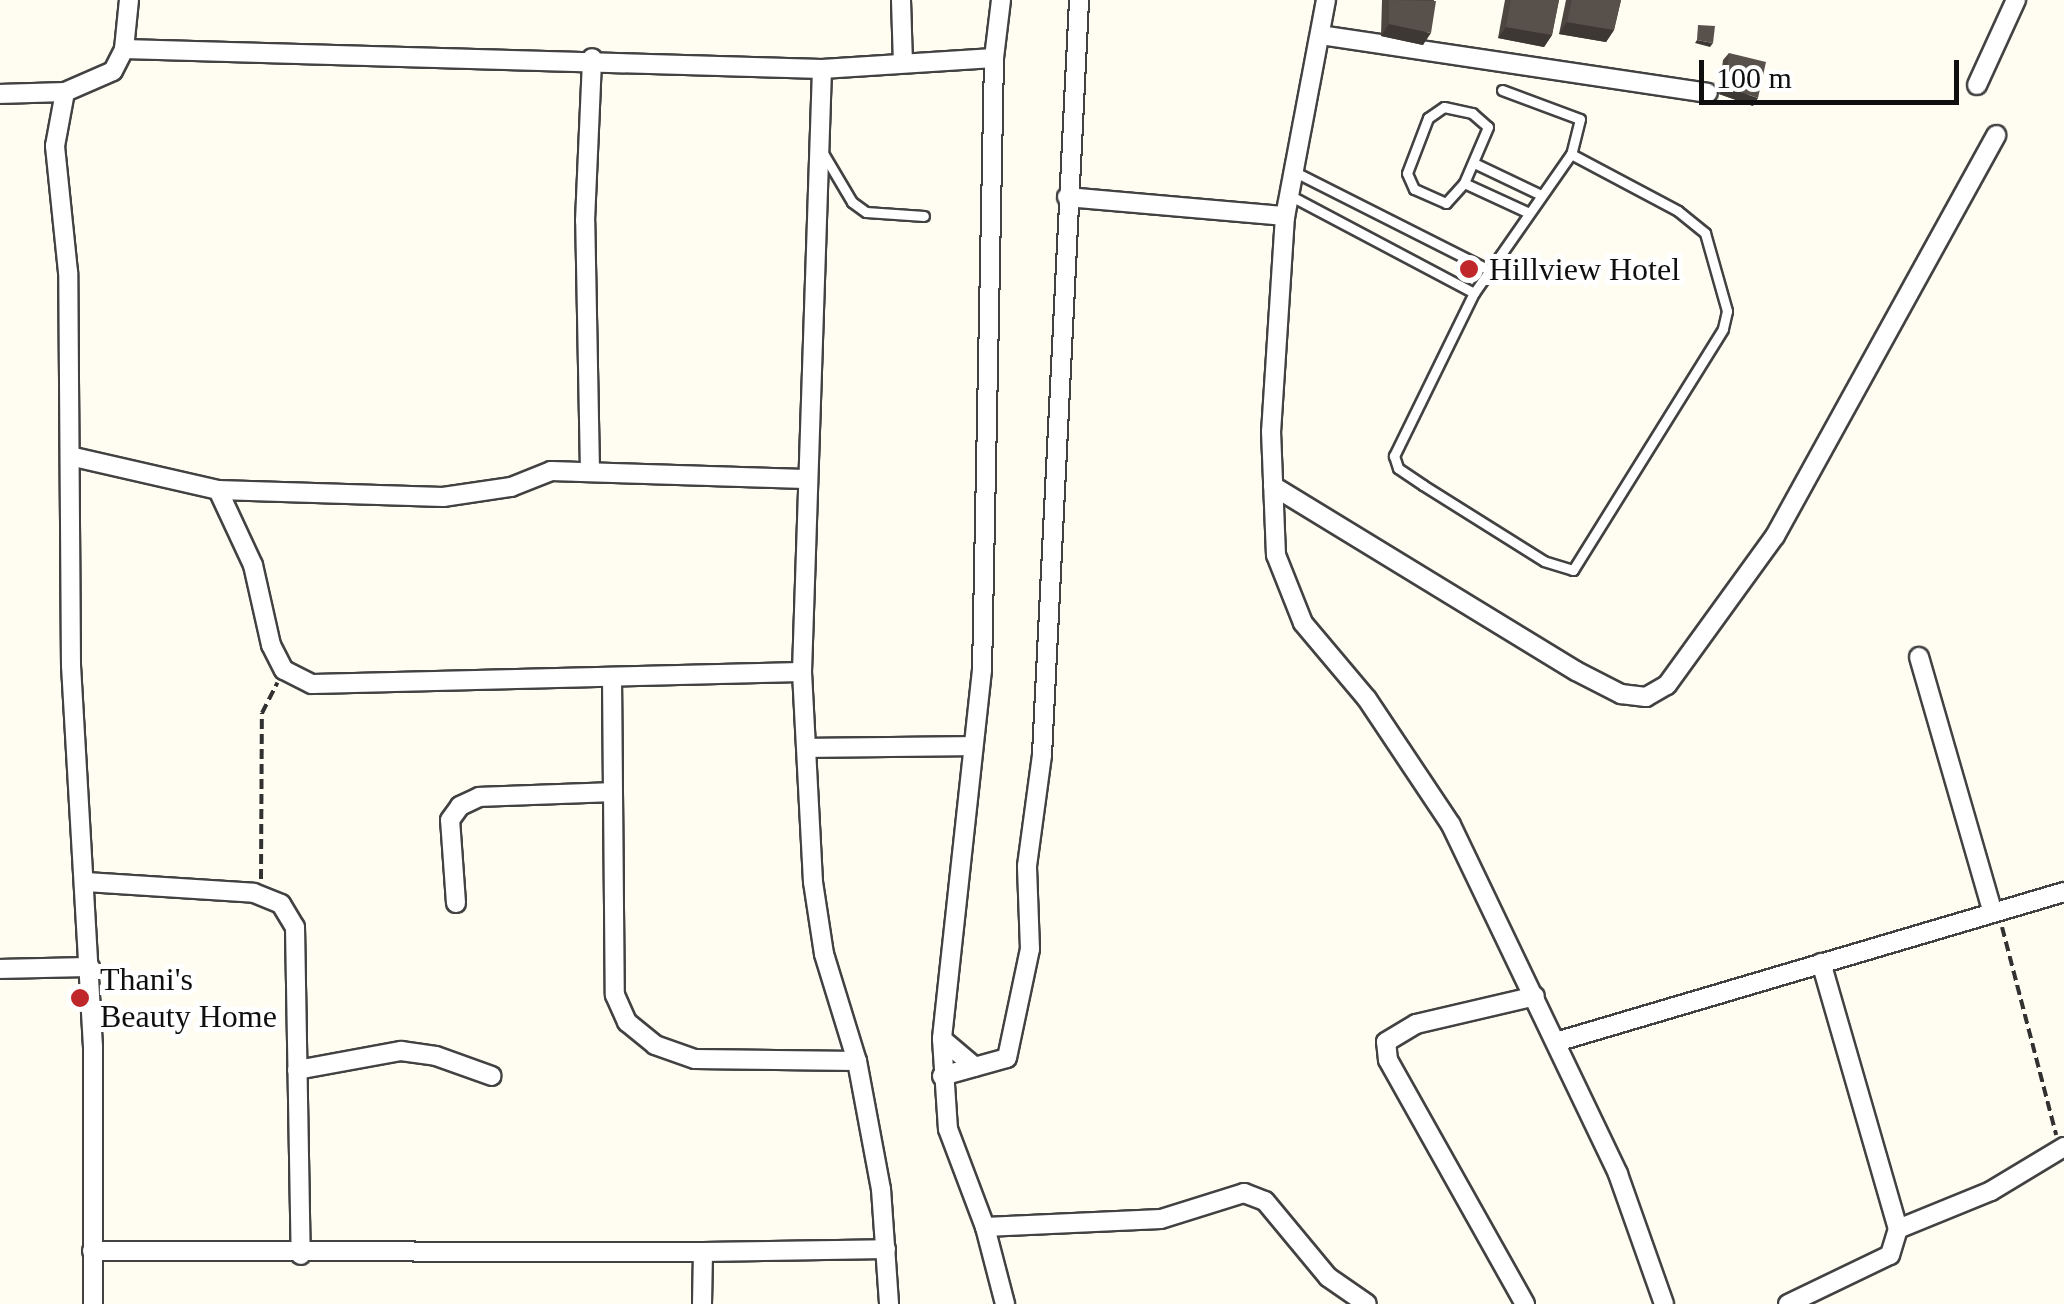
<!DOCTYPE html>
<style>
body{margin:0}
#map{position:relative;width:2064px;height:1304px;overflow:hidden;background:#fffcf1;font-family:"Times New Roman",serif}
div>[style]{position:absolute}
[style*='--x']{left:calc(var(--x)*1px);top:calc(var(--y)*1px);width:calc(var(--w)*1px);rotate:calc(var(--a)*1deg)}
.path>*{height:4px;margin-top:-2px;transform-origin:0;background:repeating-linear-gradient(90deg,#313131 0 10px,transparent 0 15px)}
.roads{filter:drop-shadow(2px 0 #424242) drop-shadow(-2px 0 #424242) drop-shadow(0 2px #424242) drop-shadow(0 -2px #424242)}
.lane>*{height:9px;margin:-4.5px;padding:0 4.5px;transform-origin:4.5px;border-radius:4.5px;background:#fff}
.street>*{height:18px;margin:-9px;padding:0 9px;transform-origin:9px;border-radius:9px;background:#fff}
.wall>*{inset:0;background:#4c4540}
.shaded-wall>*{inset:0;background:#3e3834}
.building>*{inset:0;background:#58504b}
.dots>*{width:28px;height:28px;translate:-50% -50%;box-sizing:border-box;border:5px solid #fff;border-radius:50%}
span{translate:-50% -50%;white-space:nowrap;text-align:center;line-height:1.15;-webkit-text-stroke:10px #fff;paint-order:stroke}
.poi-label{font-size:32px;color:#0f0f0f}
.left{translate:0 -50%;text-align:left}
.scale{position:absolute;left:1699px;top:60px;width:260px;height:45px;box-sizing:border-box;border:5px solid #0f0f0f;border-top:0;padding-left:12px;font-size:30px;line-height:35px;white-space:nowrap;color:#0f0f0f;-webkit-text-stroke:8px #fff;paint-order:stroke}
</style>
<div id="map">
<div class="path">
<i style="--x:261;--y:879;--w:166;--a:-89.7"></i>
<i style="--x:262;--y:713;--w:34;--a:-63"></i>
<i style="--x:2002;--y:927;--w:215;--a:75.4"></i>
</div>
<div class="roads">
<div class="lane">
<i style="--x:1502;--y:90;--w:83;--a:20.4"></i>
<i style="--x:1580;--y:119;--w:36;--a:104"></i>
<i style="--x:1444;--y:107;--w:29;--a:12"></i>
<i style="--x:1472;--y:113;--w:21;--a:41"></i>
<i style="--x:1488;--y:127;--w:61;--a:113.2"></i>
<i style="--x:1464;--y:183;--w:27;--a:132"></i>
<i style="--x:1446;--y:203;--w:35;--a:-156"></i>
<i style="--x:1414;--y:189;--w:17;--a:-114"></i>
<i style="--x:1407;--y:173;--w:59;--a:-69.1"></i>
<i style="--x:1428;--y:118;--w:19;--a:-35"></i>
<i style="--x:823;--y:153;--w:57;--a:59.4"></i>
<i style="--x:852;--y:202;--w:17;--a:36"></i>
<i style="--x:866;--y:212;--w:58;--a:3.9"></i>
<i style="--x:1571;--y:154;--w:121;--a:28"></i>
<i style="--x:1678;--y:211;--w:35;--a:39"></i>
<i style="--x:1705;--y:233;--w:81;--a:74.2"></i>
<i style="--x:1727;--y:311;--w:18;--a:103"></i>
<i style="--x:1723;--y:329;--w:284;--a:121.9"></i>
<i style="--x:1573;--y:570;--w:30;--a:-163"></i>
<i style="--x:1544;--y:561;--w:143;--a:-147.9"></i>
<i style="--x:1423;--y:485;--w:30;--a:-146"></i>
<i style="--x:1398;--y:468;--w:13;--a:-108"></i>
<i style="--x:1394;--y:456;--w:182;--a:-63.9"></i>
<i style="--x:1474;--y:293;--w:169;--a:-55.1"></i>
<i style="--x:1474;--y:163;--w:72;--a:25.5"></i>
<i style="--x:1295;--y:172;--w:217;--a:26.8"></i>
<i style="--x:1464;--y:183;--w:69;--a:24.7"></i>
<i style="--x:1291;--y:196;--w:207;--a:27.9"></i>
</div>
<div class="street">
<i style="--x:901;--y:0;--w:63;--a:88.2"></i>
<i style="--x:1001;--y:0;--w:58;--a:96.9"></i>
<i style="--x:994;--y:58;--w:612;--a:91.12"></i>
<i style="--x:982;--y:670;--w:371;--a:96.2"></i>
<i style="--x:942;--y:1039;--w:90;--a:86.2"></i>
<i style="--x:948;--y:1129;--w:105;--a:69.3"></i>
<i style="--x:985;--y:1227;--w:80;--a:75.4"></i>
<i style="--x:1326;--y:0;--w:220;--a:100.7"></i>
<i style="--x:1285;--y:216;--w:215;--a:93.7"></i>
<i style="--x:1271;--y:431;--w:124;--a:87.7"></i>
<i style="--x:1276;--y:555;--w:73;--a:68.3"></i>
<i style="--x:1303;--y:623;--w:99;--a:49.9"></i>
<i style="--x:1367;--y:699;--w:151;--a:56.3"></i>
<i style="--x:1451;--y:825;--w:387;--a:64.4"></i>
<i style="--x:1618;--y:1174;--w:138;--a:70.5"></i>
<i style="--x:1320;--y:35;--w:392;--a:8.5"></i>
<i style="--x:124;--y:49;--w:698;--a:1.64"></i>
<i style="--x:822;--y:69;--w:172;--a:-3.7"></i>
<i style="--x:822;--y:69;--w:603;--a:91.9"></i>
<i style="--x:802;--y:672;--w:210;--a:87"></i>
<i style="--x:813;--y:882;--w:73;--a:81.3"></i>
<i style="--x:824;--y:954;--w:112;--a:72.9"></i>
<i style="--x:857;--y:1061;--w:130;--a:79.4"></i>
<i style="--x:881;--y:1189;--w:115;--a:86"></i>
<i style="--x:1977;--y:85;--w:94;--a:-65.4"></i>
<i style="--x:0;--y:94;--w:65;--a:-1.8"></i>
<i style="--x:1067;--y:197;--w:219;--a:5"></i>
<i style="--x:74;--y:457;--w:148;--a:12.9"></i>
<i style="--x:218;--y:490;--w:225;--a:1.8"></i>
<i style="--x:443;--y:497;--w:69;--a:-8.4"></i>
<i style="--x:511;--y:487;--w:43;--a:-21.8"></i>
<i style="--x:551;--y:471;--w:254;--a:1.8"></i>
<i style="--x:590;--y:471;--w:250;--a:-91.1"></i>
<i style="--x:585;--y:221;--w:163;--a:-87.5"></i>
<i style="--x:1273;--y:486;--w:355;--a:31.4"></i>
<i style="--x:1576;--y:671;--w:51;--a:27.1"></i>
<i style="--x:1621;--y:694;--w:25;--a:7"></i>
<i style="--x:1646;--y:697;--w:24;--a:-30"></i>
<i style="--x:1667;--y:685;--w:184;--a:-54.1"></i>
<i style="--x:1775;--y:536;--w:458;--a:-61.1"></i>
<i style="--x:218;--y:490;--w:83;--a:65"></i>
<i style="--x:253;--y:565;--w:82;--a:77.3"></i>
<i style="--x:271;--y:645;--w:28;--a:63"></i>
<i style="--x:284;--y:670;--w:31;--a:27"></i>
<i style="--x:312;--y:684;--w:490;--a:-1.4"></i>
<i style="--x:1919;--y:657;--w:266;--a:73.9"></i>
<i style="--x:612;--y:677;--w:318;--a:89.5"></i>
<i style="--x:615;--y:995;--w:30;--a:66"></i>
<i style="--x:627;--y:1022;--w:36;--a:39"></i>
<i style="--x:655;--y:1045;--w:42;--a:19.3"></i>
<i style="--x:695;--y:1059;--w:162;--a:0.7"></i>
<i style="--x:808;--y:748;--w:164;--a:-0.7"></i>
<i style="--x:86;--y:882;--w:168;--a:3.7"></i>
<i style="--x:254;--y:893;--w:29;--a:22"></i>
<i style="--x:281;--y:904;--w:27;--a:59"></i>
<i style="--x:295;--y:927;--w:328;--a:89"></i>
<i style="--x:456;--y:903;--w:83;--a:-94.1"></i>
<i style="--x:450;--y:820;--w:17;--a:-54"></i>
<i style="--x:460;--y:806;--w:21;--a:-25"></i>
<i style="--x:479;--y:797;--w:134;--a:-2.1"></i>
<i style="--x:0;--y:969;--w:90;--a:-1.3"></i>
<i style="--x:942;--y:1039;--w:43;--a:40.3"></i>
<i style="--x:1556;--y:1042;--w:530;--a:-16.45"></i>
<i style="--x:297;--y:1070;--w:106;--a:-10.4"></i>
<i style="--x:401;--y:1051;--w:35;--a:8"></i>
<i style="--x:436;--y:1056;--w:59;--a:19.7"></i>
<i style="--x:942;--y:1076;--w:67;--a:-15.5"></i>
<i style="--x:1007;--y:1058;--w:111;--a:-78.1"></i>
<i style="--x:1030;--y:949;--w:83;--a:-92.1"></i>
<i style="--x:1027;--y:866;--w:112;--a:-82.3"></i>
<i style="--x:1042;--y:755;--w:756;--a:-87.19"></i>
<i style="--x:985;--y:1227;--w:176;--a:-2.6"></i>
<i style="--x:1161;--y:1219;--w:87;--a:-17.4"></i>
<i style="--x:1244;--y:1193;--w:22;--a:21"></i>
<i style="--x:1265;--y:1201;--w:99;--a:50.3"></i>
<i style="--x:1328;--y:1277;--w:47;--a:34.7"></i>
<i style="--x:1898;--y:1229;--w:100;--a:-22.2"></i>
<i style="--x:1991;--y:1191;--w:85;--a:-31.1"></i>
<i style="--x:92;--y:1251;--w:611;--a:0.09"></i>
<i style="--x:93;--y:1304;--w:257;--a:-90"></i>
<i style="--x:93;--y:1047;--w:382;--a:-93.3"></i>
<i style="--x:71;--y:666;--w:394;--a:-90.4"></i>
<i style="--x:68;--y:272;--w:127;--a:-95.9"></i>
<i style="--x:55;--y:146;--w:55;--a:-79.5"></i>
<i style="--x:65;--y:92;--w:52;--a:-23.6"></i>
<i style="--x:113;--y:71;--w:25;--a:-63"></i>
<i style="--x:124;--y:49;--w:49;--a:-84.2"></i>
<i style="--x:702;--y:1304;--w:52;--a:-88.9"></i>
<i style="--x:703;--y:1252;--w:183;--a:-0.9"></i>
<i style="--x:1525;--y:1304;--w:280;--a:-119.3"></i>
<i style="--x:1388;--y:1060;--w:18;--a:-96"></i>
<i style="--x:1386;--y:1042;--w:35;--a:-31"></i>
<i style="--x:1416;--y:1024;--w:122;--a:-13.2"></i>
<i style="--x:1788;--y:1304;--w:113;--a:-25.7"></i>
<i style="--x:1890;--y:1255;--w:27;--a:-73"></i>
<i style="--x:1898;--y:1229;--w:277;--a:-106.1"></i>
</div>
</div>
<div class="wall">
<i style="clip-path:polygon(1382px 0,1434px 0,1423px 45px,1381px 36px)"></i>
<i style="clip-path:polygon(1505px 0,1559px 0,1552px 35px,1544px 47px,1498px 38px)"></i>
<i style="clip-path:polygon(1566px 0,1621px 0,1614px 30px,1606px 42px,1559px 34px)"></i>
<i style="clip-path:polygon(1729px 53px,1753px 106px,1719px 94px,1723px 60px)"></i>
</div>
<div class="shaded-wall">
<i style="clip-path:polygon(1567px 22px,1614px 30px,1606px 42px,1559px 34px)"></i>
<i style="clip-path:polygon(1389px 24px,1431px 33px,1423px 45px,1381px 36px)"></i>
<i style="clip-path:polygon(1506px 27px,1552px 35px,1544px 47px,1498px 38px)"></i>
<i style="clip-path:polygon(1697px 40px,1713px 43px,1710px 47px,1695px 43px)"></i>
<i style="clip-path:polygon(1725px 87px,1758px 98px,1753px 106px,1719px 94px)"></i>
</div>
<div class="building">
<i style="clip-path:polygon(1389px 0,1436px 1px,1431px 33px,1389px 24px)"></i>
<i style="clip-path:polygon(1511px 0,1559px 0,1552px 35px,1506px 27px)"></i>
<i style="clip-path:polygon(1572px 0,1621px 0,1614px 30px,1567px 22px)"></i>
<i style="clip-path:polygon(1698px 25px,1715px 26px,1713px 43px,1697px 40px)"></i>
<i style="clip-path:polygon(1729px 53px,1766px 62px,1758px 98px,1725px 87px)"></i>
</div>
<div class="dots">
<i style="left:1469px;top:269px;background:#bf272a"></i>
<i style="left:80px;top:998px;background:#bf272a"></i>
</div>
<div class="poi-label">
<span class="left" style="left:1489px;top:269px">Hillview Hotel</span>
<span class="left" style="left:100px;top:998px">Thani's<br>Beauty Home</span>
</div>
<div class="scale">100 m</div>
</div>
